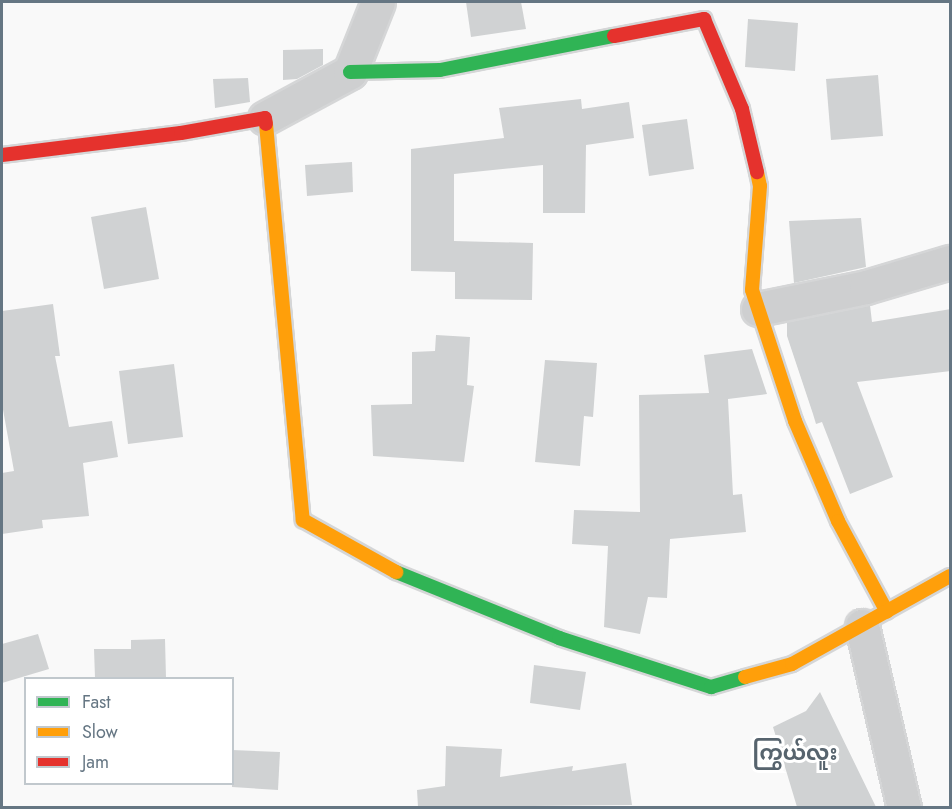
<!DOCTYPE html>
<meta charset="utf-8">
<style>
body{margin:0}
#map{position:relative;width:952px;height:809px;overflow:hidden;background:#f9f9f9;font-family:Jost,"Noto Sans Myanmar",sans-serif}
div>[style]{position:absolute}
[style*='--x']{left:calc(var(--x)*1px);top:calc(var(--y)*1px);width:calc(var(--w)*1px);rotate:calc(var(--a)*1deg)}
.building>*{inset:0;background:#d0d2d3}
.roads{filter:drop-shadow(2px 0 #d5d6d7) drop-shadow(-2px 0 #d5d6d7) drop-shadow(0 2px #d5d6d7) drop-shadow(0 -2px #d5d6d7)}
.street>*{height:33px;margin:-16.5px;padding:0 16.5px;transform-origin:16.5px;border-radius:16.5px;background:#cecfd0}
.fast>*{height:14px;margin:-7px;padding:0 7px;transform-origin:7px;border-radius:7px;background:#30b455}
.slow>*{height:14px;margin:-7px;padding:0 7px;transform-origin:7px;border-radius:7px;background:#ff9f0a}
.jam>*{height:14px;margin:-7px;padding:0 7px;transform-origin:7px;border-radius:7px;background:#e5322d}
span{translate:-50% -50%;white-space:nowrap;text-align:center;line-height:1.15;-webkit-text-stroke:6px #fff;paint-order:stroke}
.quarter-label{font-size:21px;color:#57646e;font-weight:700}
.frame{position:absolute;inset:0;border:3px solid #657683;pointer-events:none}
.legend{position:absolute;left:24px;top:677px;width:210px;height:108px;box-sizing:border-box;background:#fff;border:2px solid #c1c8cd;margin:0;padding:8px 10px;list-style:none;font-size:18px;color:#657683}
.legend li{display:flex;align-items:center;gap:12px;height:30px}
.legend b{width:30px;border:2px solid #c1c8cd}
</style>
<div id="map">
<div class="building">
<i style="clip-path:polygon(466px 2px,521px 2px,526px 29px,471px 37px)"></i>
<i style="clip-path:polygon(748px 19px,798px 23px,795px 71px,745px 67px)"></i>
<i style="clip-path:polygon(323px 49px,323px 65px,297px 79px,283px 80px,283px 50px)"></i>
<i style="clip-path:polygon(878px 75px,883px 136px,831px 140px,826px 79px)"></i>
<i style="clip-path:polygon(248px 78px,250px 102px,215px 108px,213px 79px)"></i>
<i style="clip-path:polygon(581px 99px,582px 109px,629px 102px,634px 138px,586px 145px,585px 213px,543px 213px,543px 165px,454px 174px,454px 241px,533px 243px,532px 300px,455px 299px,455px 272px,411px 271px,411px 149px,504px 138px,499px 108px)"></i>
<i style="clip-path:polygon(687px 119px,694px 169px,649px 176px,642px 125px)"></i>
<i style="clip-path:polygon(352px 162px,353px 192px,307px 196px,305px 165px)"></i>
<i style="clip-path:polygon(146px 207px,159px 279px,104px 289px,91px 217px)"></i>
<i style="clip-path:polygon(861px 218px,866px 267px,794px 283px,789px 221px)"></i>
<i style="clip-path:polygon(53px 304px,60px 356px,55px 356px,69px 427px,112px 421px,118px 457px,83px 463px,89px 516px,42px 520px,43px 528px,2px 534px,2px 473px,14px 471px,2px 404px,2px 311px)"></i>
<i style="clip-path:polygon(870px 305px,872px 322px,951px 309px,951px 371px,857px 382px,893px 477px,850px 494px,822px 422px,816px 424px,813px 414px,787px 336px,787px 322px)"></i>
<i style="clip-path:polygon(436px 335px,470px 337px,467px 385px,474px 386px,464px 462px,373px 456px,371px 405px,412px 404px,412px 352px,435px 351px)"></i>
<i style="clip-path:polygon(752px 349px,767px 394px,728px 399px,733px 495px,742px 494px,746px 532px,670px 539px,667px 598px,648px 597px,640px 634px,604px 627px,608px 546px,572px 544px,574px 510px,640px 512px,639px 395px,709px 393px,704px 355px)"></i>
<i style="clip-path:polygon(545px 360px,597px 363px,593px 417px,584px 416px,580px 466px,535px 462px)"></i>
<i style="clip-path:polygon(174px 364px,183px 437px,128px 444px,119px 371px)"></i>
<i style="clip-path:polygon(38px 634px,49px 669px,2px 683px,2px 644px)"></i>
<i style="clip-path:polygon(165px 639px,166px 678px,95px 678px,94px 649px,131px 649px,131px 640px)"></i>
<i style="clip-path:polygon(534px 665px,586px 672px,580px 710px,530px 703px)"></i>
<i style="clip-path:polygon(820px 692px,876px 807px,797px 807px,773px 727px,806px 711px)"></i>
<i style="clip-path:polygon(446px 746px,502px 749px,500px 777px,573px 766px,572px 771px,626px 763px,632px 805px,418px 807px,417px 790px,445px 786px)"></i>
<i style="clip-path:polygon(232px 750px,280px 752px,278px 790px,232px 787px)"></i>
</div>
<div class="roads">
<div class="street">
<i style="--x:265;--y:118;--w:97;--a:-28.4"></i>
<i style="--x:350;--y:72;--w:75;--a:-68.2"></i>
<i style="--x:758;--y:309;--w:110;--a:-11.5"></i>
<i style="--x:866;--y:287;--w:88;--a:-16.6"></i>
<i style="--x:862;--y:626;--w:187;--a:77"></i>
</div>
<div class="fast">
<i style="--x:350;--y:72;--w:90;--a:-1.3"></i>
<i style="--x:440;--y:70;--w:177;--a:-11.1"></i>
<i style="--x:396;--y:572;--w:176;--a:22"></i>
<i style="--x:559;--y:638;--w:160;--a:17.9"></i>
<i style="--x:711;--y:687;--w:35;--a:-16"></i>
</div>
<div class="slow">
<i style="--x:266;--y:124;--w:398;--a:84.7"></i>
<i style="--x:303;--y:520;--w:107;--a:29.2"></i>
<i style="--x:757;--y:172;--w:14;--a:78"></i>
<i style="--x:760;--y:186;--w:104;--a:94.4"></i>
<i style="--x:752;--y:290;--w:138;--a:71.8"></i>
<i style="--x:795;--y:421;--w:109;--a:66.7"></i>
<i style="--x:838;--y:521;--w:103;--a:61.7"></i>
<i style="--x:745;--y:677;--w:49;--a:-15.5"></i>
<i style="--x:792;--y:664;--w:181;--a:-29.1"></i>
</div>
<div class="jam">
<i style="--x:614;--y:36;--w:92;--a:-10.7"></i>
<i style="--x:704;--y:19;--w:98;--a:67.1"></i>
<i style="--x:742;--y:109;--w:65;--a:76.6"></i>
<i style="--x:2;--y:155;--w:180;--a:-7"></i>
<i style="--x:181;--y:133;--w:85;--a:-10.1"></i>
<i style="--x:265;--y:118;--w:6;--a:81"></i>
</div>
</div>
<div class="quarter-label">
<span style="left:795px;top:753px">ကြွယ်လူး</span>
</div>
<div class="frame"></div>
<ul class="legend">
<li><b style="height:8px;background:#30b455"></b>Fast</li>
<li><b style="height:8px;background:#ff9f0a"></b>Slow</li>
<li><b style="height:8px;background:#e5322d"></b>Jam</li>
</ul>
</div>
